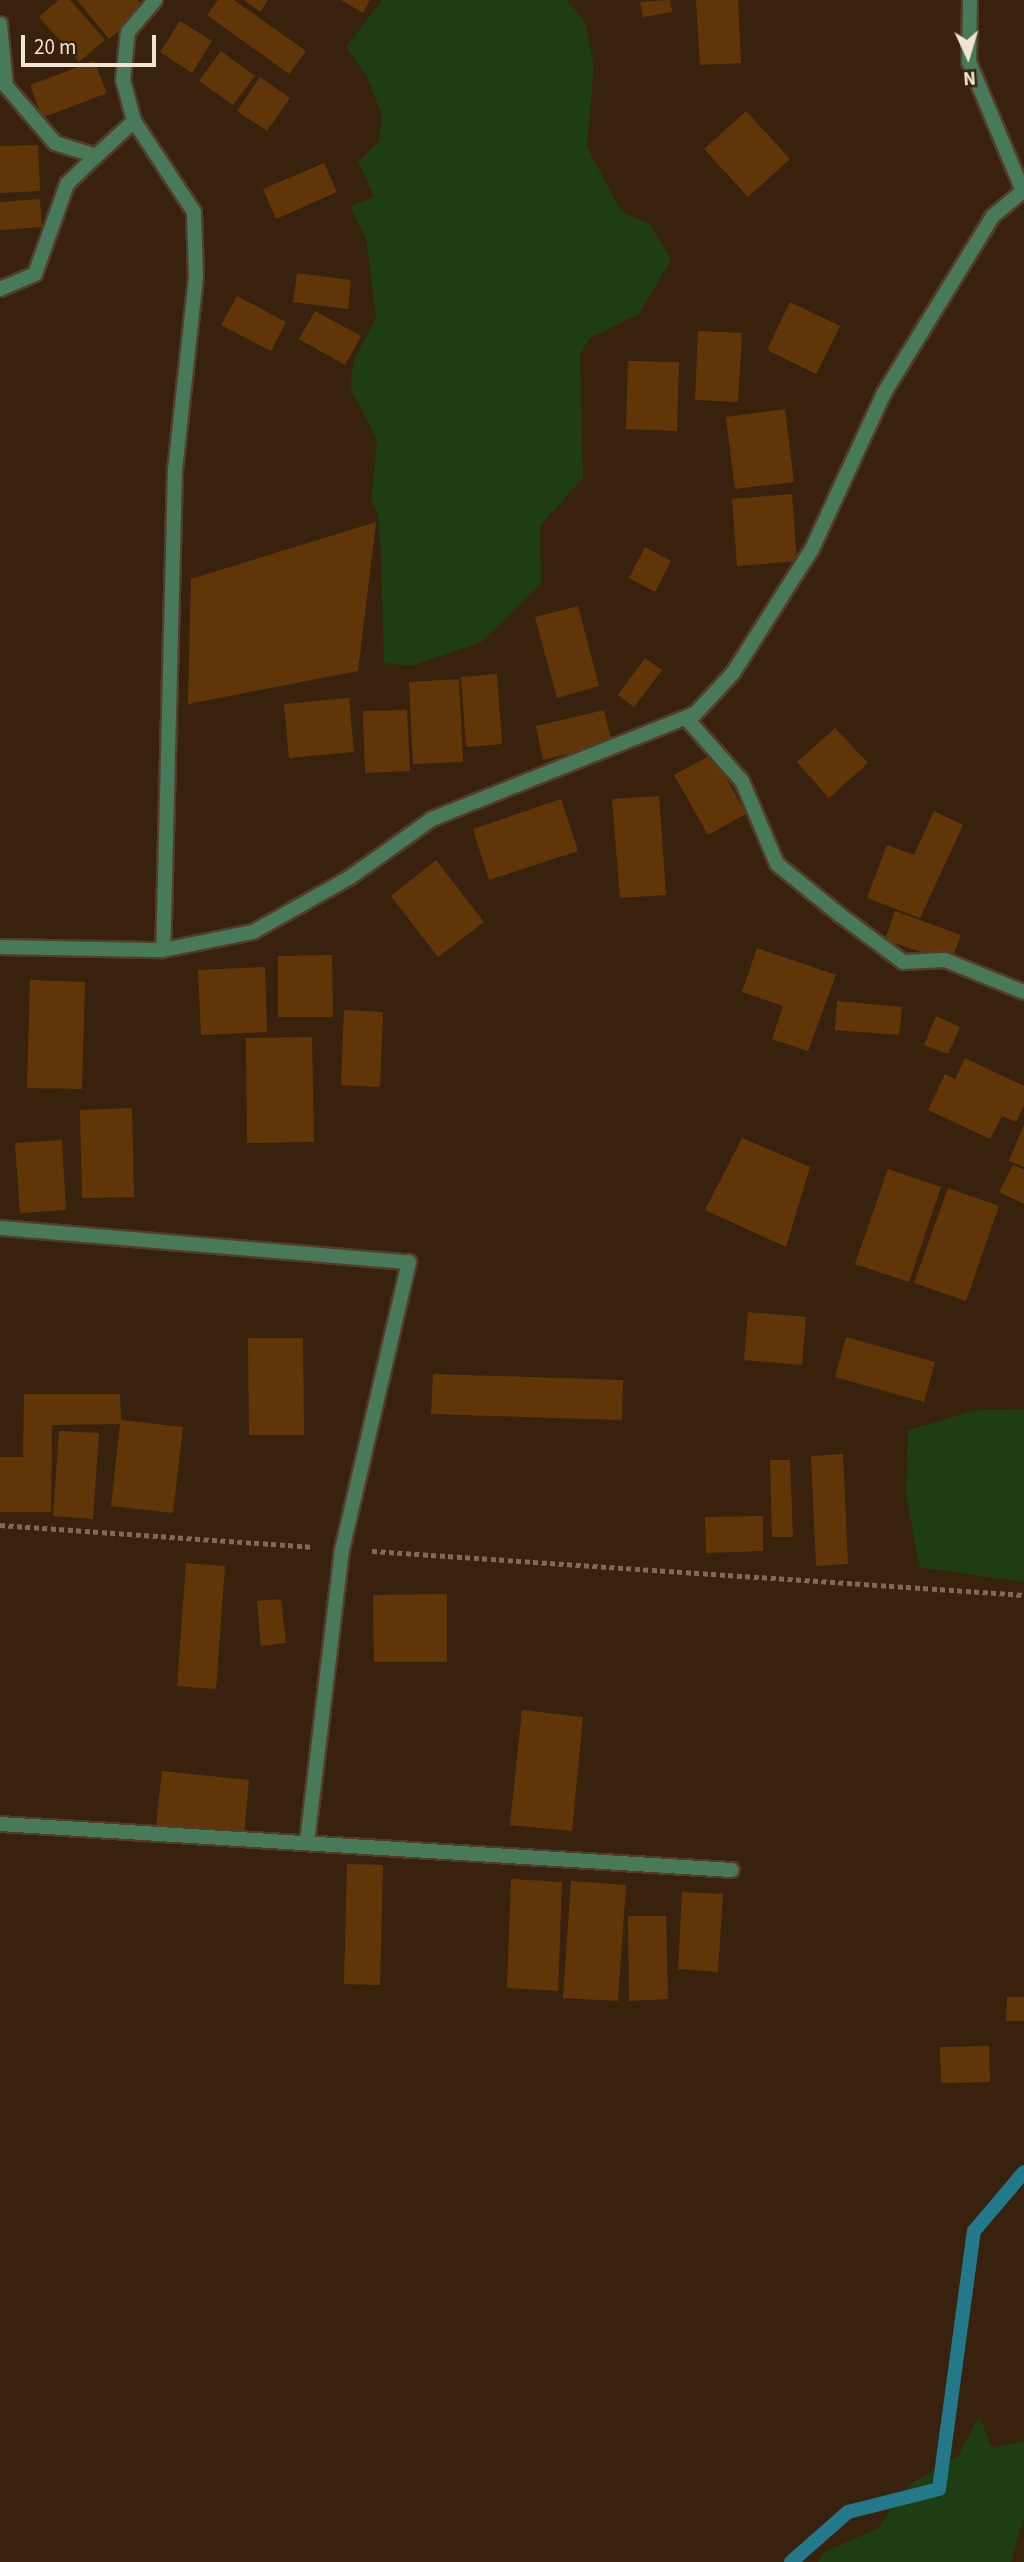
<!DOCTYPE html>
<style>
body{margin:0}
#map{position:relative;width:1024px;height:2562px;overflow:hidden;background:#38220d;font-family:"Source Sans 3",sans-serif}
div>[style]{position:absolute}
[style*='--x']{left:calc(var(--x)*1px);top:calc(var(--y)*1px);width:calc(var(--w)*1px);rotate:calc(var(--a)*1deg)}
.green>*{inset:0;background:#1e3d12}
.stream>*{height:14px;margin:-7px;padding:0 7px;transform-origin:7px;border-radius:7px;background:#237889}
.building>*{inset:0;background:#603608}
.path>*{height:4.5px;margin-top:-2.25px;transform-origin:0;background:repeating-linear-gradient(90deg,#7e6a59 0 5px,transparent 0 8.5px)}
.roads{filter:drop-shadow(2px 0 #523d29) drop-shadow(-2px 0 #523d29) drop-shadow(0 2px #523d29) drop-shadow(0 -2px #523d29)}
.service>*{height:14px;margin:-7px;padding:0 7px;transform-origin:7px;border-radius:7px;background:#48795a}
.minor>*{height:14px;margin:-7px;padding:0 7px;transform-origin:7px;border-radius:7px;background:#48795a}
span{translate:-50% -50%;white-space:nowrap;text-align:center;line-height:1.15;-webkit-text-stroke:5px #38220d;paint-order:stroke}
.north{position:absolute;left:933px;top:21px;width:70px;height:70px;-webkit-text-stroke:5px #38220d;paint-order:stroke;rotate:176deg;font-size:19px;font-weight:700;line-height:28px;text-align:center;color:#f2e3d7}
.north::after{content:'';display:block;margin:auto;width:24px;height:32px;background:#f2e3d7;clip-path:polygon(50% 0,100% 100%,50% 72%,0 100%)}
.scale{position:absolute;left:21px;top:35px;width:135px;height:32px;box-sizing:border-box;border:4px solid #f2e3d7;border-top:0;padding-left:9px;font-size:21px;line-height:24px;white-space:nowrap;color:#f2e3d7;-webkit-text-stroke:5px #38220d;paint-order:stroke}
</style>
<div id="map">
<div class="green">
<i style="clip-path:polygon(382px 0,567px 0,585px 23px,594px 65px,587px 147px,621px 211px,650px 225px,671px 259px,639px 314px,589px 339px,580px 355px,583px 478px,540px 526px,541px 584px,481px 642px,411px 666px,384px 663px,381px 555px,378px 515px,371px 501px,377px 440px,350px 388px,354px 360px,376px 318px,366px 238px,350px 207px,374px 196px,358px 161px,379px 141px,382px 115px,366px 75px,346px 47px)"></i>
<i style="clip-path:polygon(1024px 1409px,1024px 1582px,919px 1567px,906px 1493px,908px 1430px,977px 1410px)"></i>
<i style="clip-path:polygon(979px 2416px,992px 2448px,1024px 2441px,1024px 2516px,1011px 2562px,818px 2562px,824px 2552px,877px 2529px,909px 2485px,958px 2456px)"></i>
</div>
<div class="stream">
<i style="--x:791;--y:2562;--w:76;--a:-41.3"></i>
<i style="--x:848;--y:2512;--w:94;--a:-14.2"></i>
<i style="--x:939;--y:2489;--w:260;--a:-82.3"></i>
<i style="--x:974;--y:2231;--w:77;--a:-49.7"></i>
</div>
<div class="building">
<i style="clip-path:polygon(59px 0,70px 0,105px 40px,79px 62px,39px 17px)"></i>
<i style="clip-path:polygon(77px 0,138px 0,146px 9px,109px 39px)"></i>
<i style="clip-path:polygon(218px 0,234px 0,306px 51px,289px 74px,207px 15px)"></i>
<i style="clip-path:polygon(244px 0,268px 0,260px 12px)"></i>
<i style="clip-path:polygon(341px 0,370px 0,363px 13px)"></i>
<i style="clip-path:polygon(670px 0,672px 12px,643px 17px,640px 2px)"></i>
<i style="clip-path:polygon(696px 0,738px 0,741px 63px,700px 65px)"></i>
<i style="clip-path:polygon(180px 21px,212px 41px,192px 73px,160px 52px)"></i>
<i style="clip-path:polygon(221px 51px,255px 76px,233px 105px,199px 81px)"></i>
<i style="clip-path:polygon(94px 61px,107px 93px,42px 118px,30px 85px)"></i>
<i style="clip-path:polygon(260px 77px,290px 98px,267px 131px,237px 111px)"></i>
<i style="clip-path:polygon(746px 111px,790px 159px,748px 197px,704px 149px)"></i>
<i style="clip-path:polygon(38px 145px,40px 191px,0 193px,0 146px)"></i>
<i style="clip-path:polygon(324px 163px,337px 192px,276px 219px,263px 189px)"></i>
<i style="clip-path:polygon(40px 199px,42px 227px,0 230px,0 202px)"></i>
<i style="clip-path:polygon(297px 273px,351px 280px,348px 309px,293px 302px)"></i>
<i style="clip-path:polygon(237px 296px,286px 322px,271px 351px,221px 325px)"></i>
<i style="clip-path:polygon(790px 302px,840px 326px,816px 374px,767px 350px)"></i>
<i style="clip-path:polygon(315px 311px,361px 336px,345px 365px,299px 339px)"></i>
<i style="clip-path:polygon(698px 331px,742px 333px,738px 402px,695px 400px)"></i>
<i style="clip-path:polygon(628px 361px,679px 362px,677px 431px,626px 429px)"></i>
<i style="clip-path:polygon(785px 409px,794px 482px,735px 489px,726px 417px)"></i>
<i style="clip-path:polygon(792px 494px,797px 561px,737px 566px,732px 499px)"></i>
<i style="clip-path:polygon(376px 522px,358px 671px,188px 704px,191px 579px)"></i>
<i style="clip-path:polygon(645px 547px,671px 561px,655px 592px,629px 578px)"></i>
<i style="clip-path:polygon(578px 606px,599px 686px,557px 698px,535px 617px)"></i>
<i style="clip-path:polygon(645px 658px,662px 670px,634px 707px,618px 695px)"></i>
<i style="clip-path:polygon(497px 674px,502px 744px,466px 747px,461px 677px)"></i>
<i style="clip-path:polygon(459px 679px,463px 762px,413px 764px,409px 682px)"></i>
<i style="clip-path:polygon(349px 698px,354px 752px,289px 758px,284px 704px)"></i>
<i style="clip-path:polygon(407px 710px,410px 771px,365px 773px,363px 711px)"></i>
<i style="clip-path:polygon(604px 710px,612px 743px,543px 760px,536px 726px)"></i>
<i style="clip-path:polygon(835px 728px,868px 763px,829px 798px,797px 762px)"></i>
<i style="clip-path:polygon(713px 754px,746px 814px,708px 835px,674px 775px)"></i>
<i style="clip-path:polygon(659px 796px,666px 895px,620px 898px,612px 799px)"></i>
<i style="clip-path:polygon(561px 799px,578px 851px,489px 880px,473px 829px)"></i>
<i style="clip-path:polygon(934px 811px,963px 825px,920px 918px,867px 898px,887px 845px,914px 855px)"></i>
<i style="clip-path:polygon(436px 860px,484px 922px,438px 957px,391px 896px)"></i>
<i style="clip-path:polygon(895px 911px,961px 935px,951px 962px,885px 940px)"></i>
<i style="clip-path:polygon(757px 948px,836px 975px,808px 1051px,772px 1039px,783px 1006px,742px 992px)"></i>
<i style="clip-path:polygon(332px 955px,333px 1017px,278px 1017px,278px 956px)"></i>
<i style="clip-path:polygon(265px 967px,267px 1032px,201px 1035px,198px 970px)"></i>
<i style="clip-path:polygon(30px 980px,85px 982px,82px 1089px,27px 1088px)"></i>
<i style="clip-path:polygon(837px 1001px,902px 1007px,899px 1035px,835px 1030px)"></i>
<i style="clip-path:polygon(344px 1010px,383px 1012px,380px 1087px,341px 1085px)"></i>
<i style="clip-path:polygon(936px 1016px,960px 1027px,948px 1054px,924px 1045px)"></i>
<i style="clip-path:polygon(312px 1037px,314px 1142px,247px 1143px,246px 1038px)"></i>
<i style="clip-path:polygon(965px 1058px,1024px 1086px,1024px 1106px,1016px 1122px,1002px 1116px,990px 1139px,928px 1110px,945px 1074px,955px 1079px)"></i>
<i style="clip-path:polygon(132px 1108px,134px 1197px,82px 1198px,80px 1110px)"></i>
<i style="clip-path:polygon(1024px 1124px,1024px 1167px,1009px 1161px)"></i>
<i style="clip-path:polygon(742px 1138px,810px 1167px,786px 1247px,705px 1210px)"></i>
<i style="clip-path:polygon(62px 1140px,66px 1210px,20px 1213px,15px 1143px)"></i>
<i style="clip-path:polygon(1013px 1165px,1024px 1170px,1024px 1204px,999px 1192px)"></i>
<i style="clip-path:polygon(888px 1169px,941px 1187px,909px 1282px,855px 1264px)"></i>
<i style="clip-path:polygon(948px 1188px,999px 1206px,966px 1301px,914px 1283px)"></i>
<i style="clip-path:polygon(748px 1312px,806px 1317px,802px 1365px,744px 1360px)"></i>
<i style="clip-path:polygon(846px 1337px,935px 1362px,924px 1402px,835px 1377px)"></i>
<i style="clip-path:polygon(248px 1338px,303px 1338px,304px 1435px,249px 1435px)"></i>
<i style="clip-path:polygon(433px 1374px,623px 1380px,622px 1420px,431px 1414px)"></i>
<i style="clip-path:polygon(24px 1394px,120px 1394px,121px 1420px,183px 1427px,173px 1513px,111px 1506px,120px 1424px,52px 1425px,51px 1512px,0 1512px,0 1457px,23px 1457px)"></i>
<i style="clip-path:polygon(59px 1431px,99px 1433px,93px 1519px,53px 1516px)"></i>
<i style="clip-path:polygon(843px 1454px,848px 1564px,816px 1566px,811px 1456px)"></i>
<i style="clip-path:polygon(770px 1460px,790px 1460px,793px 1537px,772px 1537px)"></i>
<i style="clip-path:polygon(763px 1516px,763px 1551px,706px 1553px,705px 1517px)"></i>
<i style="clip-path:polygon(186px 1563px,225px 1566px,216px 1689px,177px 1686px)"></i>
<i style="clip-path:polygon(447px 1594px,447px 1662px,374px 1662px,373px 1595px)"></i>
<i style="clip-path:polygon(281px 1599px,286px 1643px,261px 1646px,257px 1601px)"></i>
<i style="clip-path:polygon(522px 1710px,583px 1717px,572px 1831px,510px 1825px)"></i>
<i style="clip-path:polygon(162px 1771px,249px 1780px,244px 1835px,156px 1826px)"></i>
<i style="clip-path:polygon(347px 1864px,383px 1865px,380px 1985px,344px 1984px)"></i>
<i style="clip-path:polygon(511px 1879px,562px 1882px,558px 1991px,507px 1988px)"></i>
<i style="clip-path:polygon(571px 1881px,626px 1885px,618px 2001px,563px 1998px)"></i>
<i style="clip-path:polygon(682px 1892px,723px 1894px,718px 1972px,678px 1969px)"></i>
<i style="clip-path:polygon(628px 1916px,666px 1916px,668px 1999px,629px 2001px)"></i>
<i style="clip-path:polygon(1007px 1997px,1024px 1997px,1024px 2021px,1006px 2021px)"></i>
<i style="clip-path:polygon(989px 2046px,990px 2082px,941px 2083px,940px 2047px)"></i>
</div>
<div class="path">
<i style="--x:0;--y:1525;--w:312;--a:4"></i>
<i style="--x:372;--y:1551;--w:653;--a:3.86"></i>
</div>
<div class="roads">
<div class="service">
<i style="--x:686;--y:718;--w:84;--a:48.4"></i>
<i style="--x:742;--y:781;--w:90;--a:67.1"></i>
<i style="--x:777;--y:864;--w:81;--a:39"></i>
<i style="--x:840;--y:915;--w:79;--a:36.7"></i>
<i style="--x:903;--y:962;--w:42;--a:-2.7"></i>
<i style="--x:945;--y:960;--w:85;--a:22.1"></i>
</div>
<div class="minor">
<i style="--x:970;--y:0;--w:62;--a:90.9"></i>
<i style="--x:969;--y:62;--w:140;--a:67.3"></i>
<i style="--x:0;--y:24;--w:62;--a:84.5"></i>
<i style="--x:6;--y:86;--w:75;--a:49.3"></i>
<i style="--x:55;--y:143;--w:43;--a:17.6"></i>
<i style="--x:96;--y:156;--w:52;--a:-42.6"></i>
<i style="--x:134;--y:121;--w:42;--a:-105"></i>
<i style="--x:123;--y:80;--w:48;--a:-84.1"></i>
<i style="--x:128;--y:32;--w:42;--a:-49.8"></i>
<i style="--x:134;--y:121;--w:109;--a:56.6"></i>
<i style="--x:194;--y:212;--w:65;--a:88.2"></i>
<i style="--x:196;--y:277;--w:193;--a:96.2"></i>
<i style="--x:175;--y:469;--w:481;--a:91.4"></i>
<i style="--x:0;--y:289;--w:38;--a:-23"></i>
<i style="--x:35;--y:274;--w:96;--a:-70.4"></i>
<i style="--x:67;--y:184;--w:40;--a:-44"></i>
<i style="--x:0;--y:947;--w:163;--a:1.1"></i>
<i style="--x:163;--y:950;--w:92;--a:-11.3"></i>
<i style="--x:253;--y:932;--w:110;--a:-29.4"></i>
<i style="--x:349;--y:878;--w:102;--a:-35.4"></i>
<i style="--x:432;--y:819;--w:283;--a:-21.8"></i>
<i style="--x:695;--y:714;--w:56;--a:-47.2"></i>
<i style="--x:733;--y:673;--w:147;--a:-57.5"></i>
<i style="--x:812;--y:549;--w:172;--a:-65.2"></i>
<i style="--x:884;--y:393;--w:208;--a:-58.4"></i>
<i style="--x:993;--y:216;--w:40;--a:-40"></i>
<i style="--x:0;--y:1228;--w:410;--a:4.8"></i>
<i style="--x:409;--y:1262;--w:295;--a:103.1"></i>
<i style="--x:342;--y:1549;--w:296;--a:96.8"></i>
<i style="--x:0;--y:1824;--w:733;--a:3.6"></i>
</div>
</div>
<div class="north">N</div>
<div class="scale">20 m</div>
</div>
